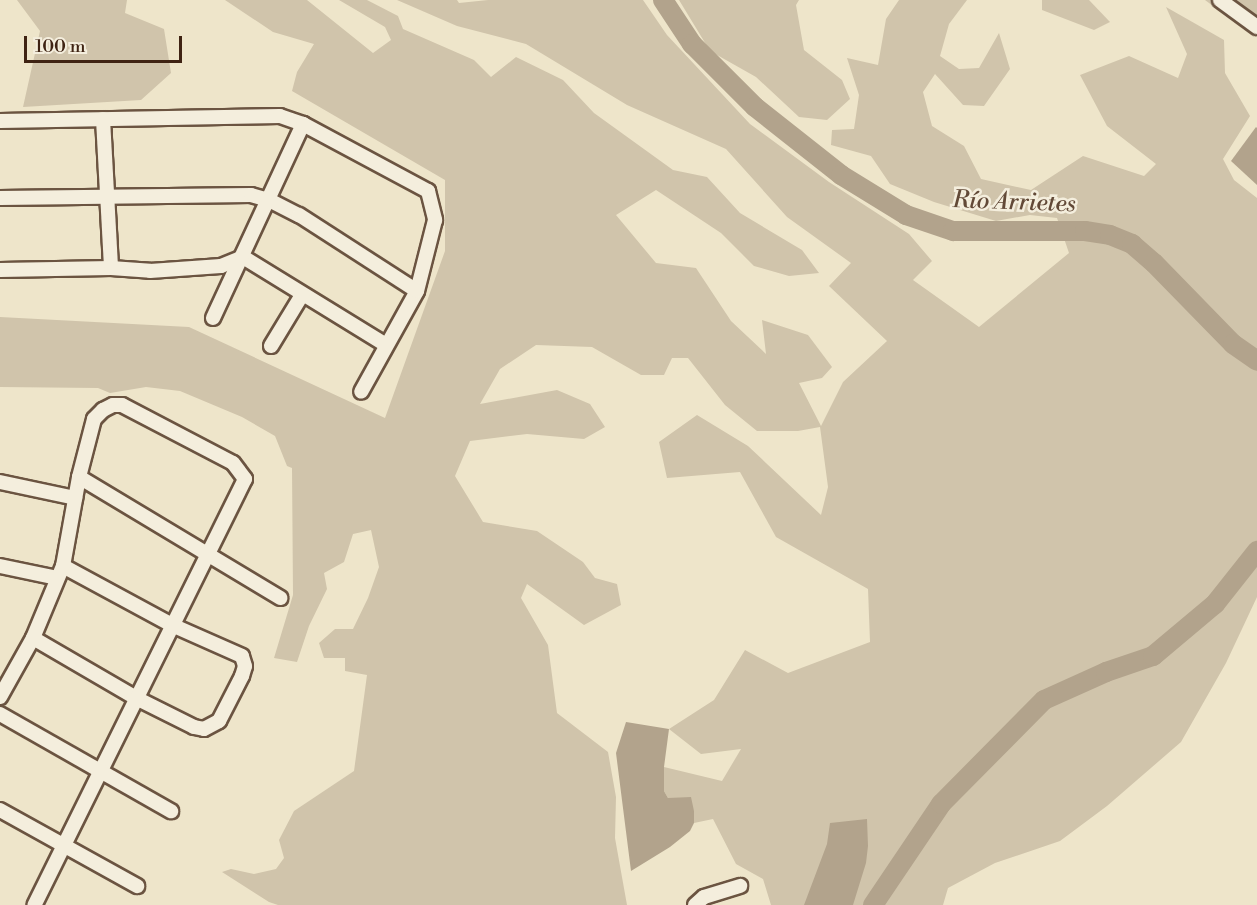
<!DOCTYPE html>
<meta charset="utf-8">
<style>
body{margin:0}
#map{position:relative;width:1257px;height:905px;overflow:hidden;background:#eee5ca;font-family:"Libre Bodoni",serif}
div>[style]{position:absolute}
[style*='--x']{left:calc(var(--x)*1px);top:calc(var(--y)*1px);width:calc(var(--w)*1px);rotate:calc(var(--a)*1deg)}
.green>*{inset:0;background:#d0c4ab}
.water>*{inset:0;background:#b2a38c}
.river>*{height:20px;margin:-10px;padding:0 10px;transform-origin:10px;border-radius:10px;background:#b2a38c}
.roads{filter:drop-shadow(2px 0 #6b5441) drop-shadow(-2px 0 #6b5441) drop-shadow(0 2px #6b5441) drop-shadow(0 -2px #6b5441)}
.minor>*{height:14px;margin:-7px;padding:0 7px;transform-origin:7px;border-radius:7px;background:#f4eedd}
span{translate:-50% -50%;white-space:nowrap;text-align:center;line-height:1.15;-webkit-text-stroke:5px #f4eedd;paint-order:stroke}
.water-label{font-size:24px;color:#624937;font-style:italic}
.scale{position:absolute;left:24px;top:36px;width:158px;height:27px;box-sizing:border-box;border:3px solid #3f2313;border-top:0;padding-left:8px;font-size:18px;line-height:21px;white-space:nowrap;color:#3f2313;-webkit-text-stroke:4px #f4eedd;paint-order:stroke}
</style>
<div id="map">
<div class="green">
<i style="clip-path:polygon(17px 0,127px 0,125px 13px,164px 29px,171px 73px,141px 100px,23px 107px,40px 31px)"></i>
<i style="clip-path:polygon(225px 0,307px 0,373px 53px,391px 40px,385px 27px,339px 0,367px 0,398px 16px,403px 29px,474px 60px,491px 77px,516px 57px,563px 80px,594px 113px,673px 170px,707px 177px,740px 213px,802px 250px,819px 273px,789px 276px,754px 266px,721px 233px,656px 190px,616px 215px,656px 263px,696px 268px,731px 321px,766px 354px,762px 320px,808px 335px,832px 367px,822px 378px,799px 383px,821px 426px,843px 382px,887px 341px,829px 286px,851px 263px,787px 217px,726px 149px,627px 105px,526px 44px,457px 26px,397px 0,457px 0,459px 3px,488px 0,643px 0,667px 35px,750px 124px,829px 182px,909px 234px,932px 261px,913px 280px,979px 327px,1069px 253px,1057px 218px,1030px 215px,996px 221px,934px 202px,890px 184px,871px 156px,831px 145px,832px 130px,854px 129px,859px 95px,847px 58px,878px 65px,886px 19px,899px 0,967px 0,949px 24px,940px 56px,959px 69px,979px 68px,999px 33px,1010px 69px,984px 106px,963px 105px,935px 74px,923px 92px,932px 126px,964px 146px,981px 179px,1031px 190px,1083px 156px,1144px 176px,1156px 164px,1107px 126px,1080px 75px,1129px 56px,1178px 78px,1187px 54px,1166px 7px,1224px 40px,1225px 73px,1250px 116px,1223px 159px,1234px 180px,1257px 198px,1257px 597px,1226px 663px,1181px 742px,1107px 806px,1060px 841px,995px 863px,948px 888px,943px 905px,771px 905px,763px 879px,736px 864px,713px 819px,694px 823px,694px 811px,668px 798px,664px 791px,664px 767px,722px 781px,741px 749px,701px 754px,669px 729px,714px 700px,745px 650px,788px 673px,870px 642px,868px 589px,776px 537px,740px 472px,667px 478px,659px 442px,697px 415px,748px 446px,821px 515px,828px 487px,820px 427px,798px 431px,757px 431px,725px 405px,688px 358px,672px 358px,664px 375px,641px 375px,592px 347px,536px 345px,500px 369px,480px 404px,557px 390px,590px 404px,605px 427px,584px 439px,527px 434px,470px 441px,455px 476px,483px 522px,537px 531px,583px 562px,595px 578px,617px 584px,621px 605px,584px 625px,527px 584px,521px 598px,548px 645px,557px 713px,608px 752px,616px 797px,615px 838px,627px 905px,278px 905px,269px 902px,222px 872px,231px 869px,254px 874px,276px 869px,284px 858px,279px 840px,294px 811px,354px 771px,367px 675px,345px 671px,345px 658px,324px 658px,319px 643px,335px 629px,353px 629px,368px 598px,379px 567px,371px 530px,353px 534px,344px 562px,324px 573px,327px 589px,309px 626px,297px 662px,274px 658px,293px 595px,292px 468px,287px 466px,275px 436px,242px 417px,180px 391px,146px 387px,110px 393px,98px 388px,0 387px,0 317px,189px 327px,385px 418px,445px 251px,445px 180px,292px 91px,297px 72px,314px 44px,273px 32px)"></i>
<i style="clip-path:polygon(679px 0,799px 0,796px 5px,804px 50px,842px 80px,850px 99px,827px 120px,799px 117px,756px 77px,710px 51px)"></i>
<i style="clip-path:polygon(1042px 0,1089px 0,1110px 22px,1094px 30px,1042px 10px)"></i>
<i style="clip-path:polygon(1205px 0,1257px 0,1257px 33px,1241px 27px)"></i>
</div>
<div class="water">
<i style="clip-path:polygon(1256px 127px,1257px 128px,1257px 185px,1231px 161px)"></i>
<i style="clip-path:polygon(626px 722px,669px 729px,664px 767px,664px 791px,668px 798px,691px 797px,694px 811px,694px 823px,690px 831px,670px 847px,631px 871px,616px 753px)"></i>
<i style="clip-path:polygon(867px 819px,868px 846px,866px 863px,853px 905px,804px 905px,827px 844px,830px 823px)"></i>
</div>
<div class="river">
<i style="--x:663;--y:0;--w:53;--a:56.6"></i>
<i style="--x:692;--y:44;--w:89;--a:45"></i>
<i style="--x:755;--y:107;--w:110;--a:38.3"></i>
<i style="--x:841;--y:175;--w:76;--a:31.6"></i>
<i style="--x:906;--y:215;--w:50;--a:18.8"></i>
<i style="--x:953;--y:231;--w:132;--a:0"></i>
<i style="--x:1085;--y:231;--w:25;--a:9"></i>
<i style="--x:1110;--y:235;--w:24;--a:22"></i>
<i style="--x:1132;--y:244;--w:29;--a:41"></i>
<i style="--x:1154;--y:263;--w:113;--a:45.7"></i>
<i style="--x:1233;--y:344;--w:29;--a:35"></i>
<i style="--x:873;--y:905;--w:122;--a:-56"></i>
<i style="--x:941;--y:804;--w:146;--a:-45.3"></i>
<i style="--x:1044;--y:700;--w:68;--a:-24.3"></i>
<i style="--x:1106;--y:672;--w:50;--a:-18.8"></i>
<i style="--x:1153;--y:656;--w:81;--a:-40"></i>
<i style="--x:1215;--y:604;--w:68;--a:-51.6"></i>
</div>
<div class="roads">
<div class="minor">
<i style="--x:1220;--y:0;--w:46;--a:36.1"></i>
<i style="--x:103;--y:119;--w:149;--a:86.9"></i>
<i style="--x:0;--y:121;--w:280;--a:-1"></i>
<i style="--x:280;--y:116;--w:24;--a:19"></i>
<i style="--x:303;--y:124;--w:142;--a:28.2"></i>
<i style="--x:428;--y:191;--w:30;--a:76"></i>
<i style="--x:435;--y:220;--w:73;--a:104.2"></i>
<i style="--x:417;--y:291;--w:115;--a:119"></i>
<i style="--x:0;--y:198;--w:251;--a:-0.7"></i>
<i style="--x:251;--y:195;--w:19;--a:16"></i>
<i style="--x:269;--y:200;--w:34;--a:27"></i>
<i style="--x:299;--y:215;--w:140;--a:32.8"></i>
<i style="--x:0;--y:270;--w:111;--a:-1"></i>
<i style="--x:111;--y:268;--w:39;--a:4"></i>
<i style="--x:150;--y:271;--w:71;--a:-4"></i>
<i style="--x:221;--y:266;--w:24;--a:-22"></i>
<i style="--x:243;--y:257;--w:168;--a:31.6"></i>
<i style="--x:213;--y:318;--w:214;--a:-65.1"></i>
<i style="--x:271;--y:346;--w:60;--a:-58.7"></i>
<i style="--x:79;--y:477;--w:235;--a:31"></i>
<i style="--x:0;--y:482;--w:77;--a:12"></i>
<i style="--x:0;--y:566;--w:58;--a:11.9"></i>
<i style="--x:33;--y:638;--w:119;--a:30.2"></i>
<i style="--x:136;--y:698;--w:65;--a:26.6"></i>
<i style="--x:194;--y:727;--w:10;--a:11"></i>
<i style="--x:204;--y:729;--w:17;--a:-28"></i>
<i style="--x:219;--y:721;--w:51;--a:-62.9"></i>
<i style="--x:242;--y:676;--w:10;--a:-73"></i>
<i style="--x:245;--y:666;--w:10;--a:-107"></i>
<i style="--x:242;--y:656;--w:77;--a:-156.1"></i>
<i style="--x:172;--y:625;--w:124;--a:-151.6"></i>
<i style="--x:0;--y:697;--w:68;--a:-60.8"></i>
<i style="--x:33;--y:638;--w:78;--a:-67.4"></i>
<i style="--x:63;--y:566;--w:90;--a:-79.8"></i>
<i style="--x:79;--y:477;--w:60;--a:-75.5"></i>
<i style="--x:94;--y:419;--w:13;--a:-45"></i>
<i style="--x:103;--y:410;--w:11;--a:-27"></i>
<i style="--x:113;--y:405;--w:9;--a:0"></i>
<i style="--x:122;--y:405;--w:125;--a:27.6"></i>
<i style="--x:233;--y:463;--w:20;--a:53"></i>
<i style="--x:245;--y:479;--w:475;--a:116.3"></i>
<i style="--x:0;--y:714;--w:197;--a:29.6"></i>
<i style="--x:0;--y:810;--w:157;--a:29"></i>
<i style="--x:695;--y:905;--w:12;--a:-42"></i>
<i style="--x:704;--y:897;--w:38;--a:-17"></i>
</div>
</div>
<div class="water-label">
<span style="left:1014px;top:203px;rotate:2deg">Río Arrietes</span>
</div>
<div class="scale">100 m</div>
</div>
